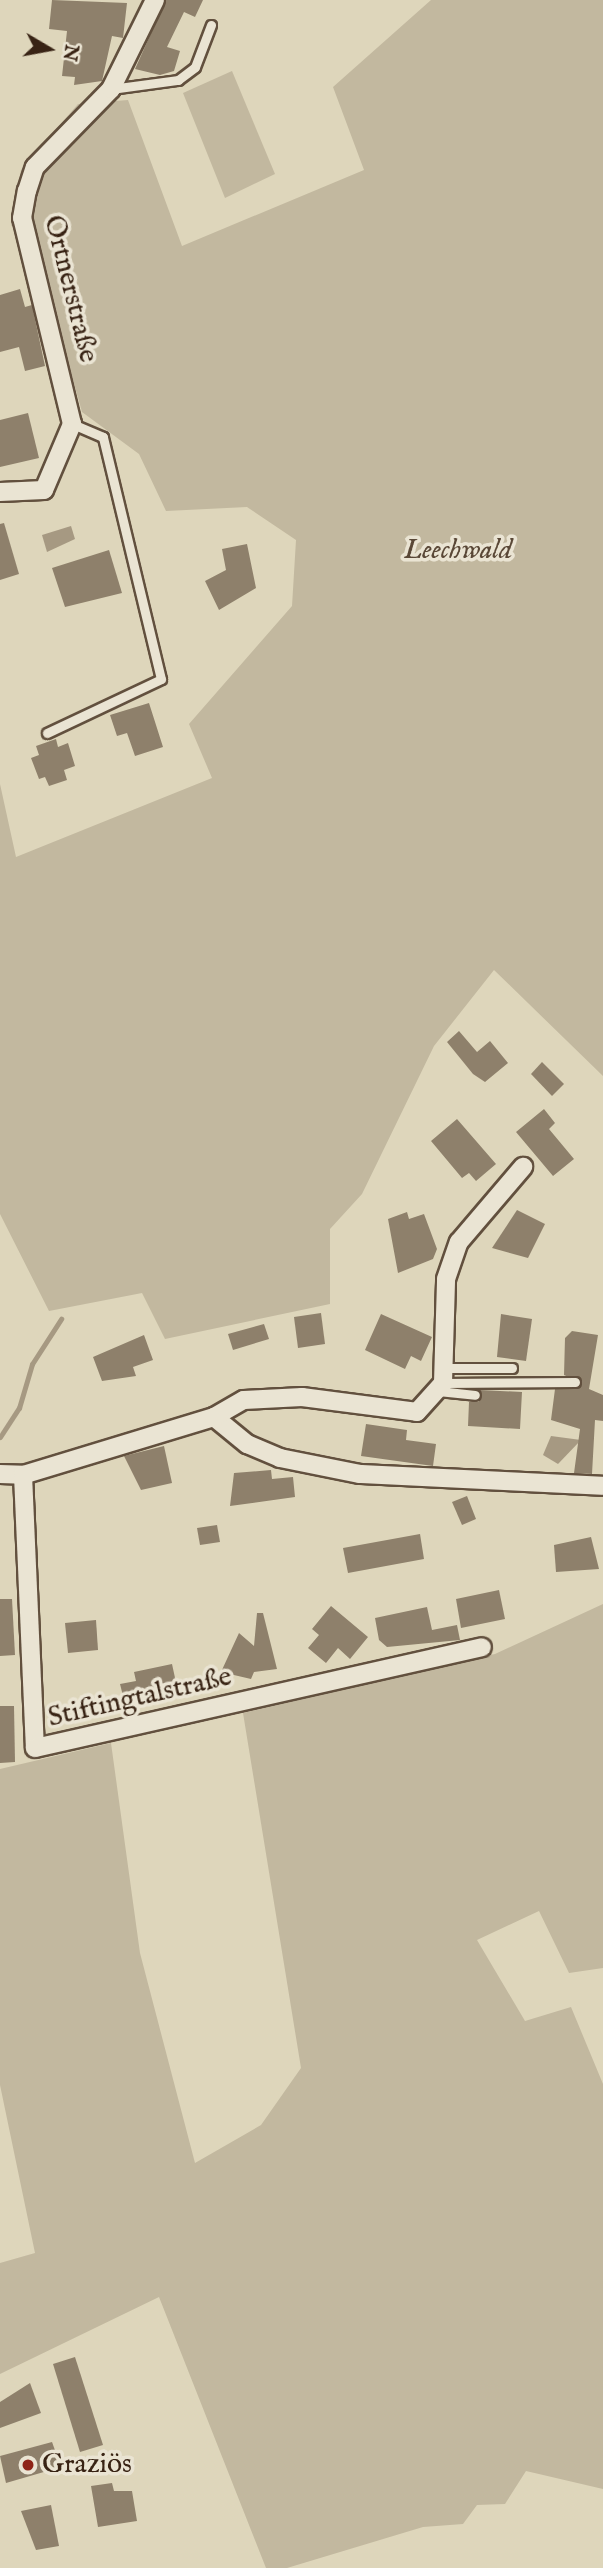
<!DOCTYPE html>
<meta charset="utf-8">
<style>
body{margin:0}
#map{position:relative;width:603px;height:2568px;overflow:hidden;background:#ded6bb;font-family:"IM FELL English",serif}
div>[style]{position:absolute}
[style*='--x']{left:calc(var(--x)*1px);top:calc(var(--y)*1px);width:calc(var(--w)*1px);rotate:calc(var(--a)*1deg)}
.green>*{inset:0;background:#c2b89f}
.water>*{inset:0;background:#a69982}
.stream>*{height:5px;margin:-2.5px;padding:0 2.5px;transform-origin:2.5px;border-radius:2.5px;background:#a69982}
.building>*{inset:0;background:#8e806b}
.roads{filter:drop-shadow(2px 0 #62503e) drop-shadow(-2px 0 #62503e) drop-shadow(0 2px #62503e) drop-shadow(0 -2px #62503e)}
.lane>*{height:9px;margin:-4.5px;padding:0 4.5px;transform-origin:4.5px;border-radius:4.5px;background:#eae4d3}
.street>*{height:18px;margin:-9px;padding:0 9px;transform-origin:9px;border-radius:9px;background:#eae4d3}
.dots>*{width:19px;height:19px;translate:-50% -50%;box-sizing:border-box;border:4px solid #eae4d3;border-radius:50%}
span{translate:-50% -50%;white-space:nowrap;text-align:center;line-height:1.15;-webkit-text-stroke:7px #eae4d3;paint-order:stroke}
.street-label{font-size:28px;color:#382314}
.park-label{font-size:28px;color:#5a4837;font-style:italic}
.poi-label{font-size:28px;color:#382314}
.left{translate:0 -50%;text-align:left}
.north{position:absolute;left:14px;top:14px;width:70px;height:70px;-webkit-text-stroke:5px #eae4d3;paint-order:stroke;rotate:100deg;font-size:19px;font-weight:700;line-height:28px;text-align:center;color:#382314}
.north::after{content:'';display:block;margin:auto;width:24px;height:32px;background:#382314;clip-path:polygon(50% 0,100% 100%,50% 72%,0 100%)}
</style>
<div id="map">
<div class="green">
<i style="clip-path:polygon(431px 0,603px 0,603px 1076px,494px 970px,434px 1046px,362px 1194px,330px 1229px,330px 1304px,165px 1339px,142px 1293px,49px 1311px,0 1214px,0 784px,16px 857px,212px 778px,189px 724px,292px 606px,296px 540px,247px 507px,166px 511px,139px 454px,82px 412px,38px 255px,11px 225px,21px 170px,78px 104px,128px 100px,182px 246px,364px 170px,333px 87px)"></i>
<i style="clip-path:polygon(232px 71px,275px 174px,225px 198px,183px 93px)"></i>
<i style="clip-path:polygon(603px 1604px,603px 1968px,569px 1973px,539px 1911px,477px 1940px,525px 2021px,571px 2007px,603px 2084px,603px 2489px,526px 2471px,505px 2504px,477px 2505px,463px 2524px,423px 2527px,287px 2568px,266px 2568px,159px 2297px,0 2374px,0 2263px,35px 2253px,0 2085px,0 1769px,111px 1743px,140px 1953px,195px 2163px,261px 2125px,301px 2068px,243px 1713px,495px 1654px)"></i>
</div>
<div class="water">
<i style="clip-path:polygon(71px 526px,75px 539px,47px 552px,42px 535px)"></i>
<i style="clip-path:polygon(551px 1436px,581px 1440px,558px 1464px,543px 1455px)"></i>
</div>
<div class="stream">
<i style="--x:0;--y:1437;--w:35;--a:-57"></i>
<i style="--x:19;--y:1408;--w:46;--a:-73.5"></i>
<i style="--x:32;--y:1364;--w:54;--a:-57.2"></i>
</div>
<div class="building">
<i style="clip-path:polygon(52px 0,127px 3px,123px 38px,112px 36px,102px 81px,74px 85px,75px 77px,62px 76px,67px 31px,49px 29px)"></i>
<i style="clip-path:polygon(166px 0,203px 0,195px 17px,184px 12px,167px 47px,180px 51px,174px 71px,160px 75px,135px 69px)"></i>
<i style="clip-path:polygon(20px 289px,25px 307px,32px 305px,45px 366px,25px 371px,19px 347px,0 352px,0 295px)"></i>
<i style="clip-path:polygon(28px 413px,39px 458px,0 467px,0 420px)"></i>
<i style="clip-path:polygon(4px 523px,19px 574px,0 580px,0 524px)"></i>
<i style="clip-path:polygon(247px 544px,256px 588px,219px 610px,205px 581px,226px 570px,222px 549px)"></i>
<i style="clip-path:polygon(109px 550px,122px 593px,65px 607px,52px 568px)"></i>
<i style="clip-path:polygon(149px 703px,163px 747px,135px 756px,127px 733px,117px 736px,110px 715px)"></i>
<i style="clip-path:polygon(56px 739px,58px 747px,68px 743px,75px 766px,64px 770px,67px 780px,49px 786px,45px 777px,39px 779px,31px 758px,39px 755px,36px 746px)"></i>
<i style="clip-path:polygon(459px 1031px,477px 1052px,490px 1041px,508px 1063px,485px 1082px,473px 1074px,447px 1042px)"></i>
<i style="clip-path:polygon(542px 1062px,564px 1084px,552px 1096px,531px 1074px)"></i>
<i style="clip-path:polygon(544px 1109px,555px 1123px,549px 1129px,574px 1159px,553px 1176px,516px 1132px)"></i>
<i style="clip-path:polygon(457px 1119px,496px 1164px,476px 1181px,469px 1173px,462px 1178px,431px 1141px)"></i>
<i style="clip-path:polygon(517px 1210px,545px 1224px,528px 1258px,492px 1248px)"></i>
<i style="clip-path:polygon(407px 1212px,409px 1219px,424px 1214px,437px 1249px,433px 1259px,398px 1273px,388px 1219px)"></i>
<i style="clip-path:polygon(321px 1313px,325px 1344px,298px 1348px,294px 1317px)"></i>
<i style="clip-path:polygon(381px 1314px,432px 1337px,421px 1361px,411px 1356px,405px 1369px,365px 1350px)"></i>
<i style="clip-path:polygon(501px 1314px,532px 1319px,526px 1361px,497px 1357px)"></i>
<i style="clip-path:polygon(264px 1324px,269px 1339px,233px 1350px,228px 1334px)"></i>
<i style="clip-path:polygon(572px 1331px,598px 1335px,589px 1389px,603px 1395px,603px 1421px,595px 1420px,592px 1474px,574px 1473px,580px 1429px,551px 1420px,555px 1389px,582px 1383px,564px 1375px,565px 1338px)"></i>
<i style="clip-path:polygon(144px 1335px,153px 1360px,133px 1367px,136px 1376px,102px 1381px,93px 1357px)"></i>
<i style="clip-path:polygon(480px 1390px,522px 1392px,520px 1429px,468px 1426px,469px 1402px,479px 1402px)"></i>
<i style="clip-path:polygon(366px 1424px,407px 1430px,406px 1440px,436px 1444px,433px 1466px,361px 1456px)"></i>
<i style="clip-path:polygon(164px 1446px,172px 1483px,141px 1490px,124px 1456px)"></i>
<i style="clip-path:polygon(271px 1470px,272px 1479px,293px 1477px,295px 1497px,230px 1506px,234px 1473px)"></i>
<i style="clip-path:polygon(467px 1496px,476px 1519px,462px 1525px,452px 1502px)"></i>
<i style="clip-path:polygon(217px 1525px,220px 1542px,200px 1545px,197px 1528px)"></i>
<i style="clip-path:polygon(420px 1534px,424px 1559px,348px 1573px,343px 1548px)"></i>
<i style="clip-path:polygon(591px 1537px,599px 1569px,556px 1572px,554px 1545px)"></i>
<i style="clip-path:polygon(499px 1590px,505px 1619px,461px 1628px,456px 1599px)"></i>
<i style="clip-path:polygon(0 1599px,12px 1599px,15px 1655px,0 1656px)"></i>
<i style="clip-path:polygon(331px 1606px,368px 1637px,350px 1659px,338px 1648px,326px 1663px,308px 1648px,319px 1635px,312px 1629px)"></i>
<i style="clip-path:polygon(427px 1607px,432px 1630px,457px 1625px,460px 1640px,387px 1647px,379px 1640px,375px 1618px)"></i>
<i style="clip-path:polygon(257px 1613px,263px 1613px,277px 1669px,254px 1672px,251px 1679px,221px 1672px,239px 1633px,254px 1646px)"></i>
<i style="clip-path:polygon(96px 1620px,98px 1650px,68px 1653px,65px 1623px)"></i>
<i style="clip-path:polygon(172px 1664px,177px 1687px,171px 1695px,125px 1704px,120px 1684px,136px 1681px,134px 1672px)"></i>
<i style="clip-path:polygon(0 1706px,14px 1706px,15px 1762px,0 1763px)"></i>
<i style="clip-path:polygon(75px 2357px,103px 2445px,80px 2452px,53px 2364px)"></i>
<i style="clip-path:polygon(30px 2383px,41px 2413px,0 2428px,0 2402px)"></i>
<i style="clip-path:polygon(52px 2442px,61px 2467px,6px 2483px,0 2456px)"></i>
<i style="clip-path:polygon(112px 2483px,114px 2491px,132px 2491px,137px 2521px,98px 2527px,91px 2486px)"></i>
<i style="clip-path:polygon(51px 2505px,59px 2546px,36px 2550px,21px 2511px)"></i>
</div>
<div class="roads">
<div class="lane">
<i style="--x:111;--y:89;--w:68;--a:-7.7"></i>
<i style="--x:178;--y:80;--w:21;--a:-37"></i>
<i style="--x:195;--y:67;--w:45;--a:-69.1"></i>
<i style="--x:47;--y:733;--w:126;--a:-25.3"></i>
<i style="--x:161;--y:679;--w:249;--a:-103.5"></i>
<i style="--x:103;--y:437;--w:34;--a:-157"></i>
<i style="--x:444;--y:1368;--w:68;--a:0"></i>
<i style="--x:443;--y:1383;--w:132;--a:-0.4"></i>
<i style="--x:438;--y:1391;--w:37;--a:6"></i>
</div>
<div class="street">
<i style="--x:0;--y:492;--w:44;--a:-2.6"></i>
<i style="--x:44;--y:490;--w:72;--a:-67"></i>
<i style="--x:72;--y:424;--w:212;--a:-103.6"></i>
<i style="--x:22;--y:218;--w:27;--a:-80"></i>
<i style="--x:27;--y:191;--w:25;--a:-72"></i>
<i style="--x:35;--y:167;--w:109;--a:-45.7"></i>
<i style="--x:111;--y:89;--w:99;--a:-63.7"></i>
<i style="--x:214;--y:1417;--w:43;--a:39.3"></i>
<i style="--x:247;--y:1444;--w:36;--a:23"></i>
<i style="--x:280;--y:1458;--w:82;--a:11.3"></i>
<i style="--x:360;--y:1474;--w:243;--a:2.8"></i>
<i style="--x:0;--y:1474;--w:23;--a:2"></i>
<i style="--x:23;--y:1475;--w:200;--a:-16.9"></i>
<i style="--x:214;--y:1417;--w:34;--a:-30"></i>
<i style="--x:244;--y:1400;--w:58;--a:-3"></i>
<i style="--x:302;--y:1397;--w:116;--a:7.4"></i>
<i style="--x:417;--y:1412;--w:39;--a:-48"></i>
<i style="--x:443;--y:1383;--w:104;--a:-88.3"></i>
<i style="--x:446;--y:1279;--w:39;--a:-71"></i>
<i style="--x:459;--y:1242;--w:99;--a:-49.5"></i>
<i style="--x:23;--y:1475;--w:273;--a:87.5"></i>
<i style="--x:35;--y:1748;--w:458;--a:-12.7"></i>
</div>
</div>
<div class="dots">
<i style="left:28px;top:2465px;background:#8f2418"></i>
</div>
<div class="street-label">
<span style="left:70px;top:289px;rotate:76deg">Ortnerstraße</span>
<span style="left:140px;top:1698px;rotate:-13deg">Stiftingtalstraße</span>
</div>
<div class="park-label">
<span style="left:458px;top:551px">Leechwald</span>
</div>
<div class="poi-label">
<span class="left" style="left:42px;top:2465px">Graziös</span>
</div>
<div class="north">N</div>
</div>
